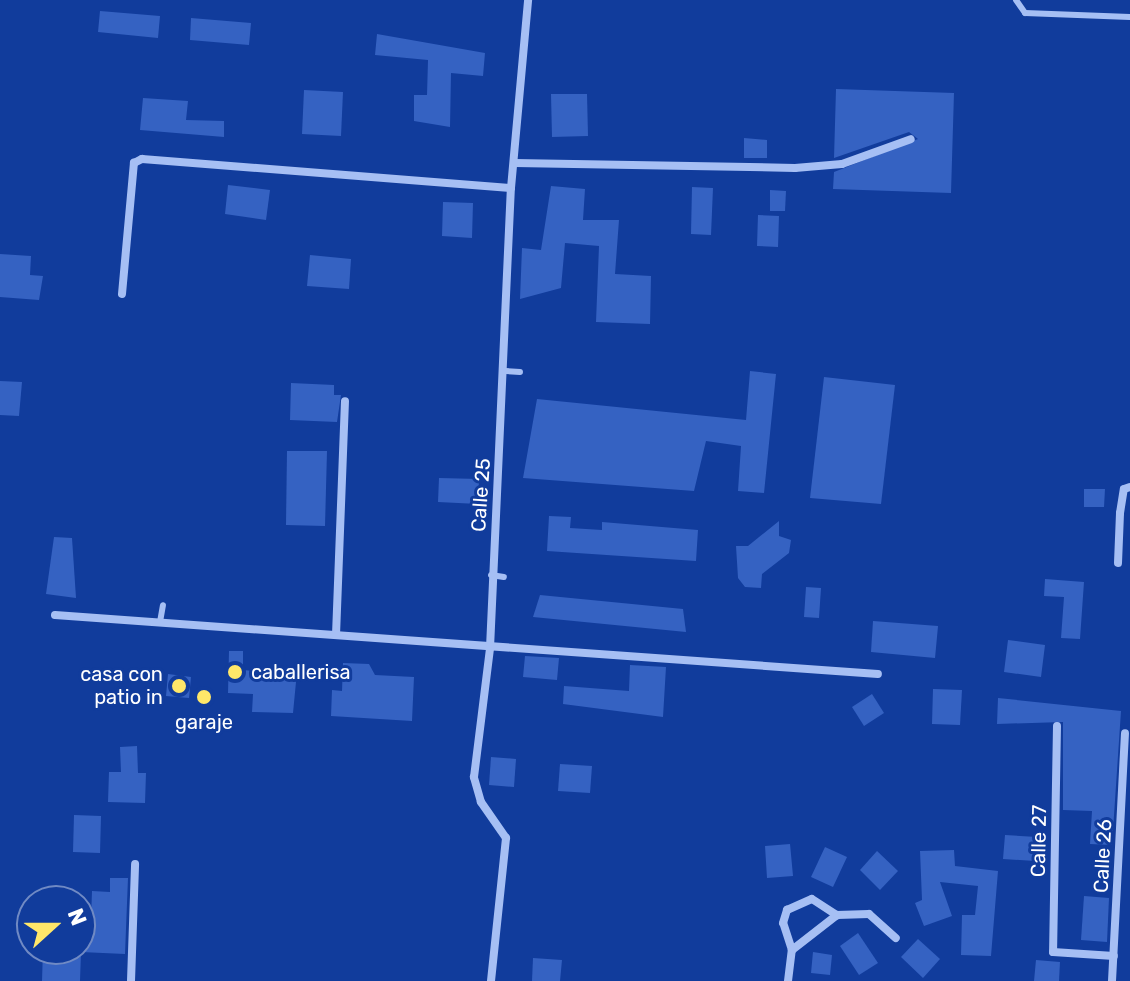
<!DOCTYPE html>
<style>
body{margin:0}
#map{position:relative;width:1130px;height:981px;overflow:hidden;background:#113c9c;font-family:Rubik,sans-serif}
div>[style]{position:absolute}
[style*='--x']{left:calc(var(--x)*1px);top:calc(var(--y)*1px);width:calc(var(--w)*1px);rotate:calc(var(--a)*1deg)}
.building>*{inset:0;background:#3562c2}
.service>*{height:6px;margin:-3px;padding:0 3px;transform-origin:3px;border-radius:3px;background:#a6bff4}
.minor>*{height:8px;margin:-4px;padding:0 4px;transform-origin:4px;border-radius:4px;background:#a6bff4}
.dots>*{width:22px;height:22px;translate:-50% -50%;box-sizing:border-box;border:4px solid #113c9c;border-radius:50%}
span{translate:-50% -50%;white-space:nowrap;text-align:center;line-height:1.15;-webkit-text-stroke:6px #113c9c;paint-order:stroke}
.street-label{font-size:20px;color:#fff}
.poi-label{font-size:20px;color:#fff}
.left{translate:0 -50%;text-align:left}
.right{translate:-100% -50%;text-align:right}
.north{position:absolute;left:16px;top:885px;width:80px;height:80px;box-sizing:border-box;background:#113c9c;border:2px solid #708ac4;border-radius:50%;rotate:69deg;font-size:22px;font-weight:700;line-height:32px;text-align:center;color:#fff}
.north::after{content:'';display:block;margin:auto;width:28px;height:36px;background:#ffe769;clip-path:polygon(50% 0,100% 100%,50% 72%,0 100%)}
</style>
<div id="map">
<div class="building">
<i style="clip-path:polygon(100px 11px,160px 16px,158px 38px,98px 32px)"></i>
<i style="clip-path:polygon(191px 18px,251px 23px,249px 45px,190px 40px)"></i>
<i style="clip-path:polygon(377px 34px,485px 53px,483px 76px,451px 73px,450px 127px,414px 121px,414px 95px,427px 95px,428px 60px,375px 55px)"></i>
<i style="clip-path:polygon(836px 89px,954px 93px,951px 193px,833px 189px,834px 172px,918px 139px,909px 132px,834px 158px)"></i>
<i style="clip-path:polygon(304px 90px,343px 92px,341px 136px,302px 134px)"></i>
<i style="clip-path:polygon(551px 94px,587px 94px,588px 136px,552px 137px)"></i>
<i style="clip-path:polygon(143px 98px,188px 101px,186px 120px,224px 121px,224px 137px,140px 130px)"></i>
<i style="clip-path:polygon(744px 138px,767px 140px,767px 158px,744px 158px)"></i>
<i style="clip-path:polygon(228px 185px,270px 190px,266px 220px,225px 214px)"></i>
<i style="clip-path:polygon(551px 186px,585px 189px,583px 220px,619px 220px,615px 274px,651px 276px,650px 324px,596px 322px,599px 246px,565px 243px,561px 288px,520px 299px,522px 248px,541px 250px)"></i>
<i style="clip-path:polygon(692px 187px,713px 188px,711px 235px,691px 234px)"></i>
<i style="clip-path:polygon(770px 190px,786px 191px,785px 211px,770px 211px)"></i>
<i style="clip-path:polygon(443px 202px,473px 203px,472px 238px,442px 236px)"></i>
<i style="clip-path:polygon(758px 215px,779px 216px,778px 247px,757px 246px)"></i>
<i style="clip-path:polygon(0 254px,31px 256px,30px 275px,43px 276px,39px 300px,0 297px)"></i>
<i style="clip-path:polygon(310px 255px,351px 259px,349px 289px,307px 286px)"></i>
<i style="clip-path:polygon(750px 371px,776px 374px,764px 493px,738px 491px,741px 446px,706px 441px,694px 491px,523px 478px,537px 399px,746px 420px)"></i>
<i style="clip-path:polygon(824px 377px,895px 385px,881px 504px,810px 498px)"></i>
<i style="clip-path:polygon(0 381px,22px 382px,19px 416px,0 415px)"></i>
<i style="clip-path:polygon(291px 383px,334px 385px,334px 395px,341px 395px,337px 422px,290px 420px)"></i>
<i style="clip-path:polygon(287px 451px,327px 451px,325px 526px,286px 525px)"></i>
<i style="clip-path:polygon(439px 478px,479px 479px,478px 504px,438px 502px)"></i>
<i style="clip-path:polygon(1084px 489px,1105px 489px,1104px 507px,1084px 507px)"></i>
<i style="clip-path:polygon(549px 516px,571px 517px,570px 528px,602px 530px,602px 522px,698px 530px,696px 561px,547px 551px)"></i>
<i style="clip-path:polygon(779px 521px,779px 536px,791px 540px,789px 553px,762px 574px,761px 588px,745px 587px,738px 578px,736px 546px,748px 546px)"></i>
<i style="clip-path:polygon(54px 537px,72px 538px,76px 598px,46px 594px)"></i>
<i style="clip-path:polygon(1045px 579px,1084px 582px,1080px 639px,1061px 638px,1064px 597px,1044px 596px)"></i>
<i style="clip-path:polygon(806px 587px,821px 588px,819px 618px,804px 617px)"></i>
<i style="clip-path:polygon(540px 595px,683px 609px,686px 632px,533px 617px)"></i>
<i style="clip-path:polygon(873px 621px,938px 626px,935px 658px,871px 652px)"></i>
<i style="clip-path:polygon(1008px 640px,1045px 645px,1041px 677px,1004px 672px)"></i>
<i style="clip-path:polygon(229px 651px,243px 651px,243px 670px,289px 674px,296px 682px,293px 713px,252px 712px,253px 694px,228px 693px)"></i>
<i style="clip-path:polygon(525px 656px,559px 658px,557px 680px,523px 677px)"></i>
<i style="clip-path:polygon(343px 663px,369px 664px,375px 675px,414px 677px,412px 721px,331px 716px,332px 690px,342px 691px)"></i>
<i style="clip-path:polygon(630px 665px,666px 667px,663px 717px,563px 704px,564px 686px,629px 691px)"></i>
<i style="clip-path:polygon(168px 674px,191px 677px,189px 698px,166px 696px)"></i>
<i style="clip-path:polygon(933px 689px,962px 690px,960px 725px,932px 724px)"></i>
<i style="clip-path:polygon(872px 694px,884px 713px,864px 726px,852px 707px)"></i>
<i style="clip-path:polygon(998px 698px,1121px 711px,1112px 845px,1090px 844px,1092px 811px,1063px 810px,1063px 722px,997px 724px)"></i>
<i style="clip-path:polygon(137px 746px,138px 773px,146px 773px,145px 803px,108px 802px,109px 772px,121px 772px,120px 747px)"></i>
<i style="clip-path:polygon(491px 757px,516px 759px,514px 787px,489px 785px)"></i>
<i style="clip-path:polygon(560px 764px,592px 766px,590px 793px,558px 791px)"></i>
<i style="clip-path:polygon(74px 815px,101px 816px,100px 853px,73px 852px)"></i>
<i style="clip-path:polygon(1005px 835px,1037px 837px,1035px 861px,1003px 859px)"></i>
<i style="clip-path:polygon(790px 844px,793px 876px,767px 878px,765px 846px)"></i>
<i style="clip-path:polygon(825px 847px,847px 857px,833px 887px,811px 877px)"></i>
<i style="clip-path:polygon(954px 850px,955px 866px,998px 871px,991px 956px,961px 955px,962px 915px,975px 915px,978px 886px,940px 882px,952px 916px,924px 926px,915px 903px,922px 900px,920px 851px)"></i>
<i style="clip-path:polygon(877px 851px,898px 871px,880px 890px,860px 870px)"></i>
<i style="clip-path:polygon(110px 878px,128px 878px,125px 954px,81px 952px,80px 981px,42px 981px,43px 949px,80px 949px,80px 918px,91px 919px,92px 891px,110px 892px)"></i>
<i style="clip-path:polygon(1084px 896px,1109px 898px,1107px 942px,1081px 940px)"></i>
<i style="clip-path:polygon(858px 933px,878px 963px,859px 975px,840px 946px)"></i>
<i style="clip-path:polygon(918px 939px,940px 959px,923px 978px,901px 957px)"></i>
<i style="clip-path:polygon(813px 952px,832px 955px,830px 975px,811px 973px)"></i>
<i style="clip-path:polygon(533px 958px,562px 960px,560px 981px,532px 981px)"></i>
<i style="clip-path:polygon(1036px 960px,1060px 962px,1059px 981px,1034px 981px)"></i>
</div>
<div class="service">
<i style="--x:1016;--y:0;--w:16;--a:55"></i>
<i style="--x:1025;--y:13;--w:105;--a:2.2"></i>
<i style="--x:506;--y:371;--w:14;--a:4"></i>
<i style="--x:491;--y:575;--w:13;--a:9"></i>
<i style="--x:160;--y:622;--w:17;--a:-80"></i>
</div>
<div class="minor">
<i style="--x:515;--y:163;--w:280;--a:1"></i>
<i style="--x:795;--y:168;--w:47;--a:-4.9"></i>
<i style="--x:842;--y:164;--w:73;--a:-19.9"></i>
<i style="--x:122;--y:294;--w:132;--a:-84.8"></i>
<i style="--x:134;--y:163;--w:9;--a:-27"></i>
<i style="--x:142;--y:159;--w:370;--a:4.5"></i>
<i style="--x:1118;--y:563;--w:50;--a:-87.7"></i>
<i style="--x:1120;--y:513;--w:24;--a:-81"></i>
<i style="--x:1124;--y:489;--w:6;--a:-18"></i>
<i style="--x:55;--y:615;--w:825;--a:4.1"></i>
<i style="--x:336;--y:635;--w:234;--a:-87.8"></i>
<i style="--x:1057;--y:726;--w:226;--a:91"></i>
<i style="--x:1053;--y:952;--w:61;--a:3.8"></i>
<i style="--x:792;--y:950;--w:28;--a:-108"></i>
<i style="--x:783;--y:923;--w:14;--a:-73"></i>
<i style="--x:787;--y:910;--w:27;--a:-24"></i>
<i style="--x:812;--y:899;--w:30;--a:33"></i>
<i style="--x:131;--y:981;--w:117;--a:-88"></i>
<i style="--x:491;--y:981;--w:144;--a:-84"></i>
<i style="--x:506;--y:838;--w:44;--a:-124.8"></i>
<i style="--x:481;--y:802;--w:26;--a:-106"></i>
<i style="--x:474;--y:777;--w:130;--a:-82.9"></i>
<i style="--x:490;--y:648;--w:460;--a:-87.4"></i>
<i style="--x:511;--y:188;--w:189;--a:-84.8"></i>
<i style="--x:788;--y:981;--w:31;--a:-83"></i>
<i style="--x:792;--y:950;--w:57;--a:-37.9"></i>
<i style="--x:837;--y:915;--w:32;--a:-2"></i>
<i style="--x:869;--y:914;--w:36;--a:42"></i>
<i style="--x:1112;--y:981;--w:248;--a:-87"></i>
</div>
<div class="dots">
<i style="left:235px;top:672px;background:#ffe769"></i>
<i style="left:179px;top:686px;background:#ffe769"></i>
<i style="left:204px;top:697px;background:#ffe769"></i>
</div>
<div class="street-label">
<span style="left:481px;top:495px;rotate:-86deg">Calle 25</span>
<span style="left:1039px;top:841px;rotate:-89deg">Calle 27</span>
<span style="left:1103px;top:856px;rotate:-87deg">Calle 26</span>
</div>
<div class="poi-label">
<span class="left" style="left:251px;top:672px">caballerisa</span>
<span class="right" style="left:163px;top:686px">casa con<br>patio in</span>
<span style="left:204px;top:722px">garaje</span>
</div>
<div class="north">N</div>
</div>
